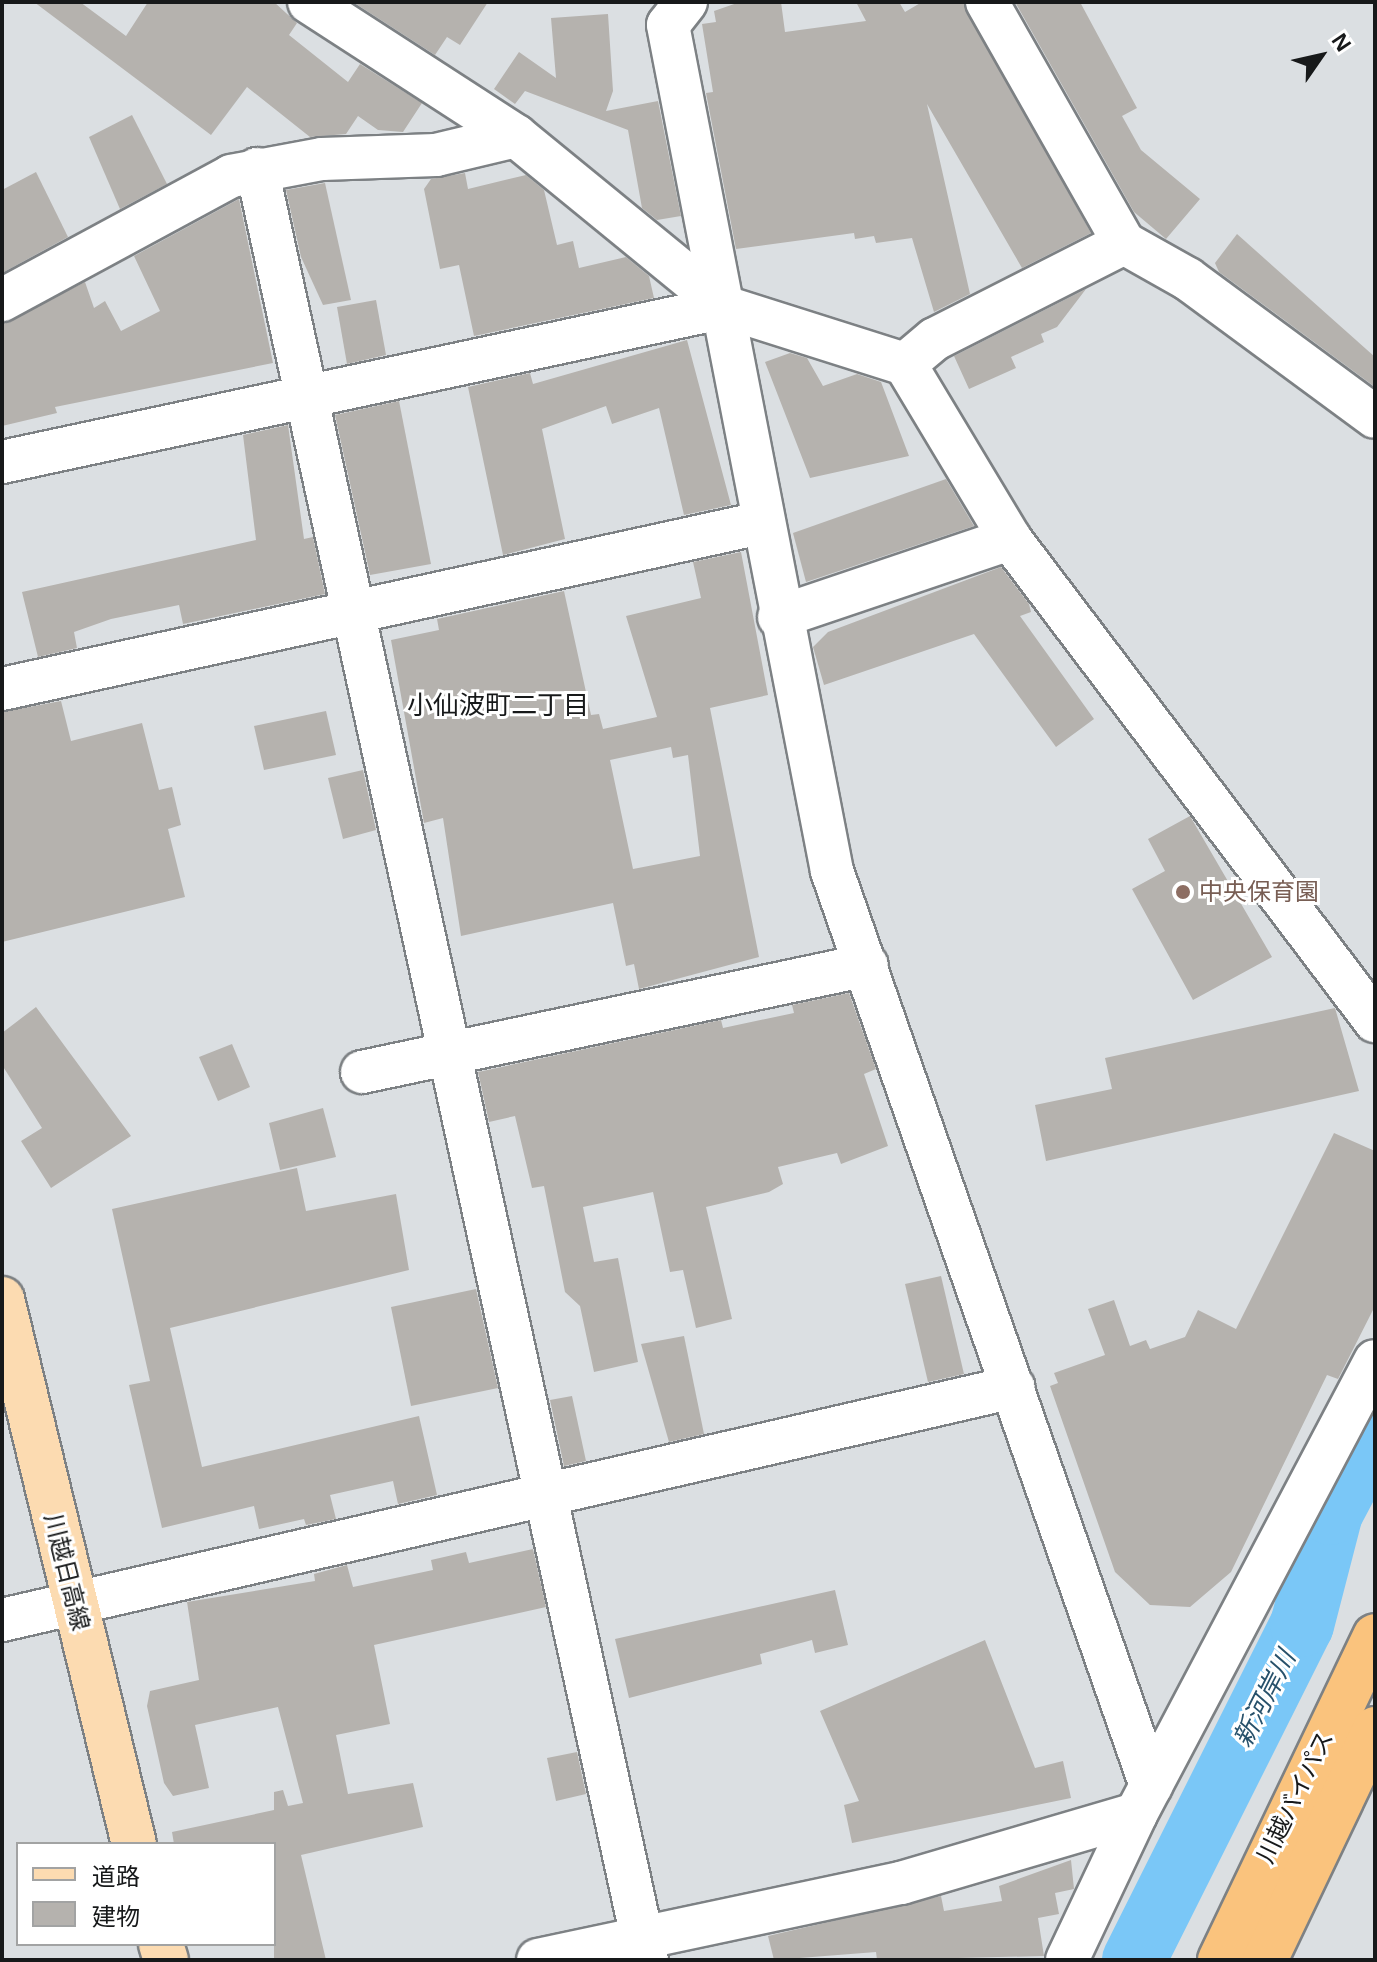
<!DOCTYPE html>
<meta charset="utf-8">
<style>
body{margin:0}
#map{position:relative;width:1377px;height:1962px;overflow:hidden;background:#dbdfe2;font-family:Arial,"Noto Sans JP",sans-serif}
div>[style]{position:absolute}
[style*='--x']{left:calc(var(--x)*1px);top:calc(var(--y)*1px);width:calc(var(--w)*1px);rotate:calc(var(--a)*1deg)}
.river>*{height:64px;margin:-32px;padding:0 32px;transform-origin:32px;border-radius:32px;background:#7ac7f7}
.building>*{inset:0;background:#b5b2ae}
.roads{filter:drop-shadow(2px 0 #7d8184) drop-shadow(-2px 0 #7d8184) drop-shadow(0 2px #7d8184) drop-shadow(0 -2px #7d8184)}
.minor>*{height:42px;margin:-21px;padding:0 21px;transform-origin:21px;border-radius:21px;background:#fff}
.major>*{height:44px;margin:-22px;padding:0 22px;transform-origin:22px;border-radius:22px;background:#fcdbb1}
.highway>*{height:44px;margin:-22px;padding:0 22px;transform-origin:22px;border-radius:22px;background:#fac37d}
.dots>*{width:22px;height:22px;translate:-50% -50%;box-sizing:border-box;border:4px solid #fff;border-radius:50%}
span{translate:-50% -50%;white-space:nowrap;text-align:center;line-height:1.15;-webkit-text-stroke:6px #fff;paint-order:stroke}
.education-label{font-size:24px;color:#785e54}
.left{translate:0 -50%;text-align:left}
.street-label{font-size:24px;color:#17191a}
.neighbourhood-label{font-size:26px;color:#17191a}
.water-label{font-size:26px;color:#27516b;font-style:italic}
.frame{position:absolute;inset:0;border:4px solid #17191a;pointer-events:none}
.legend{position:absolute;left:16px;top:1842px;width:260px;height:104px;box-sizing:border-box;background:#fff;border:2px solid #a2a3a3;margin:0;padding:10px 14px;list-style:none;font-size:24px;color:#17191a}
.legend li{display:flex;align-items:center;gap:16px;height:40px}
.legend b{width:40px;border:2px solid #a2a3a3}
.north{position:absolute;left:1281px;top:16px;width:80px;height:80px;-webkit-text-stroke:6px #fff;paint-order:stroke;rotate:56deg;font-size:22px;font-weight:700;line-height:32px;text-align:center;color:#17191a}
.north::after{content:'';display:block;margin:auto;width:28px;height:36px;background:#17191a;clip-path:polygon(50% 0,100% 100%,50% 72%,0 100%)}
</style>
<div id="map">
<div class="river">
<i style="--x:1134;--y:1960;--w:375;--a:-63.4"></i>
<i style="--x:1302;--y:1625;--w:116;--a:-75.5"></i>
<i style="--x:1331;--y:1513;--w:94;--a:-62.1"></i>
</div>
<div class="building">
<i style="clip-path:polygon(34px 2px,80px 2px,126px 36px,148px 2px,274px 2px,297px 23px,289px 35px,348px 82px,360px 64px,422px 103px,403px 132px,378px 130px,358px 116px,346px 134px,310px 137px,247px 87px,211px 135px)"></i>
<i style="clip-path:polygon(353px 2px,488px 2px,460px 45px,447px 37px,435px 55px)"></i>
<i style="clip-path:polygon(740px 2px,781px 2px,785px 32px,866px 21px,856px 2px,899px 2px,905px 12px,922px 2px,963px 2px,1091px 233px,1022px 268px,927px 104px,970px 294px,934px 312px,912px 238px,876px 243px,874px 236px,855px 239px,854px 233px,736px 249px,706px 93px,713px 92px,702px 24px,716px 22px,714px 11px)"></i>
<i style="clip-path:polygon(1015px 2px,1080px 2px,1137px 108px,1122px 116px,1141px 150px,1200px 199px,1166px 239px,1134px 212px)"></i>
<i style="clip-path:polygon(608px 14px,613px 91px,606px 111px,658px 101px,681px 216px,657px 220px,642px 208px,628px 130px,525px 91px,515px 104px,494px 89px,519px 52px,556px 78px,551px 18px)"></i>
<i style="clip-path:polygon(132px 115px,167px 184px,120px 209px,89px 137px)"></i>
<i style="clip-path:polygon(36px 172px,68px 237px,2px 273px,2px 190px)"></i>
<i style="clip-path:polygon(465px 173px,468px 189px,526px 175px,544px 190px,557px 245px,573px 241px,579px 268px,626px 257px,649px 276px,654px 298px,474px 336px,459px 265px,440px 269px,424px 189px,431px 179px)"></i>
<i style="clip-path:polygon(325px 183px,351px 300px,323px 305px,301px 257px,286px 190px)"></i>
<i style="clip-path:polygon(239px 199px,273px 363px,55px 407px,57px 413px,2px 426px,2px 324px,85px 282px,94px 308px,105px 301px,121px 331px,160px 311px,134px 256px)"></i>
<i style="clip-path:polygon(1237px 234px,1375px 357px,1375px 387px,1219px 272px,1215px 263px)"></i>
<i style="clip-path:polygon(1086px 289px,1057px 327px,1041px 334px,1044px 342px,1011px 357px,1016px 368px,969px 389px,954px 356px)"></i>
<i style="clip-path:polygon(376px 300px,386px 355px,347px 364px,337px 307px)"></i>
<i style="clip-path:polygon(687px 340px,731px 505px,684px 515px,659px 408px,612px 424px,606px 406px,542px 429px,565px 539px,503px 555px,468px 387px,530px 373px,533px 384px)"></i>
<i style="clip-path:polygon(790px 353px,807px 358px,823px 386px,857px 374px,881px 382px,909px 456px,810px 478px,765px 362px)"></i>
<i style="clip-path:polygon(399px 401px,431px 564px,370px 575px,335px 415px)"></i>
<i style="clip-path:polygon(288px 425px,304px 539px,313px 537px,325px 594px,183px 624px,179px 605px,111px 619px,74px 632px,77px 648px,38px 657px,22px 592px,256px 540px,243px 435px)"></i>
<i style="clip-path:polygon(946px 479px,974px 526px,806px 582px,793px 533px)"></i>
<i style="clip-path:polygon(evenodd,741px 552px,768px 695px,710px 708px,759px 957px,639px 989px,634px 964px,626px 966px,613px 903px,461px 936px,443px 818px,424px 823px,391px 640px,439px 630px,437px 619px,564px 591px,591px 715px,599px 714px,603px 729px,657px 717px,626px 616px,701px 598px,693px 562px,741px 552px,671px 747px,673px 758px,688px 755px,700px 856px,633px 869px,610px 760px,671px 747px)"></i>
<i style="clip-path:polygon(1001px 567px,1029px 604px,1031px 612px,1020px 616px,1094px 719px,1056px 747px,974px 634px,824px 685px,813px 647px,828px 632px)"></i>
<i style="clip-path:polygon(61px 701px,71px 741px,142px 723px,159px 790px,172px 787px,181px 825px,168px 829px,185px 897px,2px 942px,2px 712px)"></i>
<i style="clip-path:polygon(326px 711px,336px 755px,264px 770px,254px 726px)"></i>
<i style="clip-path:polygon(363px 770px,376px 830px,343px 839px,328px 778px)"></i>
<i style="clip-path:polygon(1190px 816px,1272px 957px,1193px 1000px,1132px 889px,1165px 871px,1148px 839px)"></i>
<i style="clip-path:polygon(849px 993px,876px 1069px,864px 1074px,888px 1146px,841px 1164px,837px 1153px,778px 1167px,783px 1184px,769px 1192px,706px 1207px,732px 1319px,696px 1328px,683px 1270px,670px 1272px,653px 1192px,583px 1207px,594px 1262px,618px 1258px,638px 1362px,594px 1372px,580px 1306px,565px 1292px,544px 1186px,532px 1188px,515px 1116px,489px 1122px,478px 1072px,721px 1020px,723px 1028px,794px 1013px,792px 1005px)"></i>
<i style="clip-path:polygon(36px 1007px,131px 1136px,51px 1188px,21px 1141px,42px 1128px,2px 1065px,2px 1033px)"></i>
<i style="clip-path:polygon(1335px 1008px,1359px 1091px,1046px 1161px,1035px 1105px,1112px 1089px,1105px 1058px)"></i>
<i style="clip-path:polygon(232px 1044px,250px 1087px,218px 1101px,199px 1057px)"></i>
<i style="clip-path:polygon(323px 1108px,336px 1157px,280px 1170px,269px 1123px)"></i>
<i style="clip-path:polygon(1334px 1133px,1375px 1151px,1375px 1306px,1338px 1379px,1327px 1375px,1231px 1572px,1190px 1607px,1150px 1605px,1115px 1572px,1050px 1386px,1058px 1383px,1054px 1373px,1105px 1355px,1088px 1309px,1114px 1300px,1130px 1346px,1146px 1340px,1150px 1349px,1185px 1337px,1198px 1310px,1236px 1329px)"></i>
<i style="clip-path:polygon(297px 1168px,306px 1211px,396px 1194px,409px 1270px,170px 1328px,202px 1467px,419px 1416px,437px 1495px,398px 1504px,393px 1481px,330px 1495px,336px 1519px,306px 1525px,304px 1519px,259px 1529px,254px 1506px,162px 1528px,129px 1385px,150px 1381px,112px 1209px)"></i>
<i style="clip-path:polygon(941px 1276px,964px 1374px,928px 1382px,905px 1284px)"></i>
<i style="clip-path:polygon(476px 1289px,498px 1388px,411px 1406px,391px 1307px)"></i>
<i style="clip-path:polygon(684px 1336px,704px 1434px,669px 1442px,641px 1344px)"></i>
<i style="clip-path:polygon(572px 1396px,586px 1461px,564px 1466px,550px 1400px)"></i>
<i style="clip-path:polygon(533px 1549px,546px 1607px,374px 1645px,390px 1724px,336px 1735px,348px 1794px,413px 1783px,423px 1827px,301px 1855px,326px 1960px,274px 1960px,274px 1844px,174px 1844px,172px 1832px,274px 1810px,274px 1792px,283px 1790px,288px 1806px,303px 1803px,278px 1707px,195px 1725px,209px 1788px,173px 1796px,164px 1783px,147px 1706px,150px 1691px,199px 1680px,187px 1602px,315px 1581px,314px 1574px,347px 1565px,353px 1587px,433px 1570px,431px 1560px,466px 1552px,469px 1563px)"></i>
<i style="clip-path:polygon(835px 1590px,848px 1645px,815px 1653px,812px 1640px,760px 1654px,762px 1664px,629px 1698px,615px 1639px)"></i>
<i style="clip-path:polygon(985px 1640px,1035px 1768px,1063px 1761px,1071px 1798px,852px 1843px,844px 1805px,859px 1801px,820px 1711px)"></i>
<i style="clip-path:polygon(577px 1752px,586px 1794px,556px 1801px,547px 1758px)"></i>
<i style="clip-path:polygon(1071px 1860px,1074px 1889px,1055px 1893px,1059px 1914px,1038px 1918px,1044px 1956px,877px 1960px,876px 1952px,774px 1960px,768px 1936px,941px 1896px,944px 1911px,1002px 1901px,999px 1886px)"></i>
</div>
<div class="roads">
<div class="minor">
<i style="--x:309;--y:2;--w:247;--a:32.9"></i>
<i style="--x:516;--y:136;--w:270;--a:39.3"></i>
<i style="--x:725;--y:307;--w:189;--a:17.6"></i>
<i style="--x:905;--y:364;--w:204;--a:59"></i>
<i style="--x:1010;--y:539;--w:605;--a:52.86"></i>
<i style="--x:686;--y:2;--w:29;--a:128"></i>
<i style="--x:668;--y:25;--w:862;--a:79.03"></i>
<i style="--x:832;--y:871;--w:969;--a:70.78"></i>
<i style="--x:987;--y:2;--w:277;--a:60.4"></i>
<i style="--x:257;--y:169;--w:1833;--a:77.72"></i>
<i style="--x:2;--y:300;--w:260;--a:-28.4"></i>
<i style="--x:231;--y:176;--w:93;--a:-10.6"></i>
<i style="--x:322;--y:159;--w:114;--a:-2"></i>
<i style="--x:436;--y:155;--w:82;--a:-13.4"></i>
<i style="--x:905;--y:364;--w:39;--a:-40"></i>
<i style="--x:935;--y:339;--w:212;--a:-26.9"></i>
<i style="--x:1124;--y:243;--w:73;--a:29.4"></i>
<i style="--x:1188;--y:279;--w:232;--a:36.4"></i>
<i style="--x:2;--y:462;--w:739;--a:-12.1"></i>
<i style="--x:779;--y:617;--w:244;--a:-18.7"></i>
<i style="--x:2;--y:689;--w:777;--a:-12.34"></i>
<i style="--x:362;--y:1072;--w:516;--a:-11.96"></i>
<i style="--x:2;--y:1620;--w:1038;--a:-12.97"></i>
<i style="--x:538;--y:1960;--w:371;--a:-12"></i>
<i style="--x:901;--y:1883;--w:245;--a:-16.4"></i>
<i style="--x:1067;--y:1960;--w:161;--a:-64.7"></i>
<i style="--x:1136;--y:1814;--w:512;--a:-62.18"></i>
</div>
<div class="major">
<i style="--x:2;--y:1299;--w:561;--a:76.39"></i>
<i style="--x:161;--y:1944;--w:17;--a:73"></i>
</div>
<div class="highway">
<i style="--x:1220;--y:1960;--w:359;--a:-64.4"></i>
<i style="--x:1265;--y:1960;--w:256;--a:-64.5"></i>
</div>
</div>
<div class="dots">
<i style="left:1183px;top:892px;background:#8d6e63"></i>
</div>
<div class="education-label">
<span class="left" style="left:1199px;top:892px">中央保育園</span>
</div>
<div class="street-label">
<span style="left:67px;top:1572px;rotate:76deg">川越日高線</span>
<span style="left:1295px;top:1797px;rotate:-64deg">川越バイパス</span>
</div>
<div class="neighbourhood-label">
<span style="left:498px;top:706px">小仙波町二丁目</span>
</div>
<div class="water-label">
<span style="left:1265px;top:1699px;rotate:-63deg">新河岸川</span>
</div>
<div class="frame"></div>
<ul class="legend">
<li><b style="height:10px;background:#fcdbb1"></b>道路</li>
<li><b style="height:22px;background:#b5b2ae"></b>建物</li>
</ul>
<div class="north">N</div>
</div>
